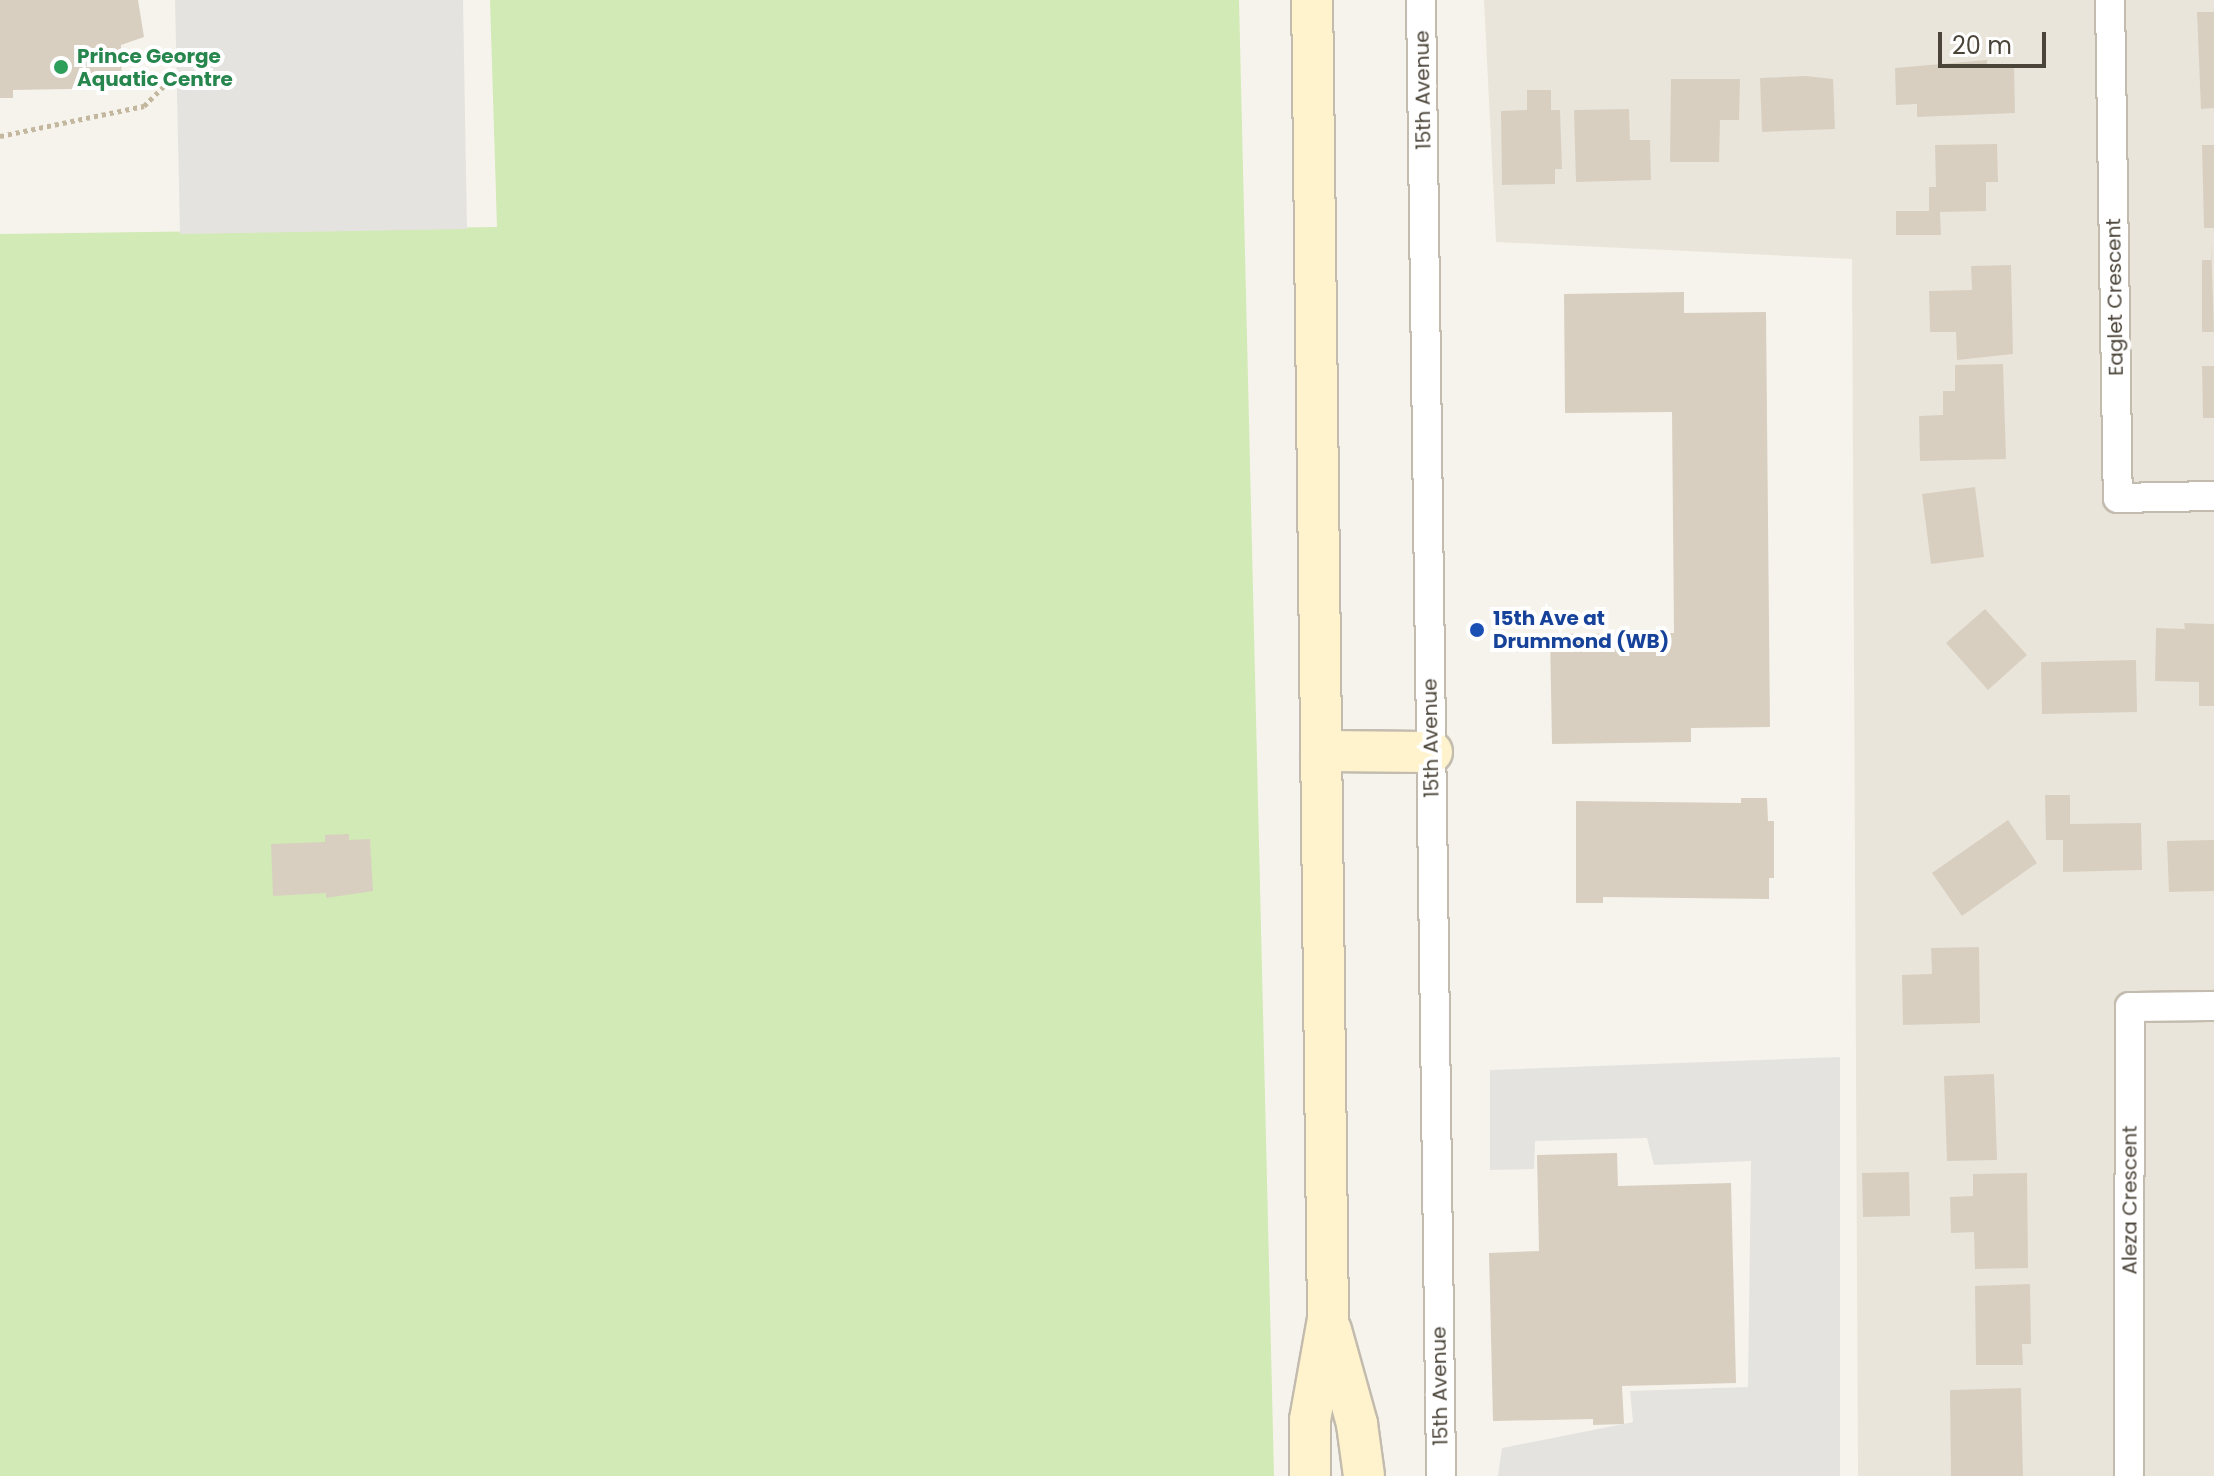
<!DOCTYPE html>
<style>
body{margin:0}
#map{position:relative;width:2214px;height:1476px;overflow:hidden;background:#f6f3ec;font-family:Poppins,sans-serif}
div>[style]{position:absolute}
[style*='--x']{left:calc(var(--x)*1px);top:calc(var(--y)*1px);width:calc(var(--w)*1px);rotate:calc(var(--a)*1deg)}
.residential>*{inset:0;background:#eae5da}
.green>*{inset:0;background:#d2eab5}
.parking>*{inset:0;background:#e5e3e0}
.building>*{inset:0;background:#d8cfc1}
.path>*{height:5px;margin-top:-2.5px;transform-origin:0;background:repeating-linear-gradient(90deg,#c4b79f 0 4px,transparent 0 8px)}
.roads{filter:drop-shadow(2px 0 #c2bbae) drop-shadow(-2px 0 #c2bbae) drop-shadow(0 2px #c2bbae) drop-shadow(0 -2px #c2bbae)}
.street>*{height:28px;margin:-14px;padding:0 14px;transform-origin:14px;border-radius:14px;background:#fff}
.secondary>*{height:40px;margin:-20px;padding:0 20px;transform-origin:20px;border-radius:20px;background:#fff3cd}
.dots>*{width:22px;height:22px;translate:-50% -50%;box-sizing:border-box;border:4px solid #fff;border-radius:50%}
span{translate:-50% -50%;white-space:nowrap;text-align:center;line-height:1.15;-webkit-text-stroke:8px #fff;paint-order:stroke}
.leisure-label{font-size:20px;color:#27864d;font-weight:700}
.left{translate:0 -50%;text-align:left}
.street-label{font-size:20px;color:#4b4439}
.transit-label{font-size:20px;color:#164399;font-weight:700}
.scale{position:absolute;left:1938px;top:32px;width:108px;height:36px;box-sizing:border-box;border:4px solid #4b4439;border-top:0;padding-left:10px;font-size:24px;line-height:28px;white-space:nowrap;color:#4b4439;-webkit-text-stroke:6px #fff;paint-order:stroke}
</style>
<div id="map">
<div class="residential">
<i style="clip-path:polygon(1484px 0,2214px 0,2214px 1476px,1858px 1476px,1852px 259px,1496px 242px)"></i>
</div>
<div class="green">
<i style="clip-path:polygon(490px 0,1239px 0,1274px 1476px,0 1476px,0 234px,497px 227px)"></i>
</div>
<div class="parking">
<i style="clip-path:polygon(175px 0,463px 0,467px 229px,180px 234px)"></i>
<i style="clip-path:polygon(1840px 1057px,1840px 1476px,1498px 1476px,1502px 1448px,1633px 1422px,1630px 1391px,1748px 1387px,1751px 1161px,1654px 1165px,1647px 1138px,1535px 1141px,1534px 1169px,1490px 1170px,1490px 1070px)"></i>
</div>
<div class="building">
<i style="clip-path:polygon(0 0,138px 0,144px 37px,121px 45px,122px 88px,13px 90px,13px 98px,0 98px)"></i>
<i style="clip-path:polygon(2197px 12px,2214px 12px,2214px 108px,2201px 109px)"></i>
<i style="clip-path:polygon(1987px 60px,1987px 65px,2014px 64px,2015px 113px,1917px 117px,1917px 104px,1896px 105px,1895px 68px)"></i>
<i style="clip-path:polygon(1806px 76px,1833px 79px,1835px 129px,1762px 132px,1760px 78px)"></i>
<i style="clip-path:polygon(1671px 79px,1740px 79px,1739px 120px,1720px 120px,1719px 162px,1670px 162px)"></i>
<i style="clip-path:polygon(1527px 90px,1551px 90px,1551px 110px,1560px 110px,1562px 169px,1555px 169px,1555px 184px,1502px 185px,1501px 111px,1527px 110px)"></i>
<i style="clip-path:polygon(1629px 109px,1630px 140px,1650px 140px,1651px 180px,1576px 182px,1574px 110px)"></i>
<i style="clip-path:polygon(1997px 144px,1998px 182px,1986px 182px,1986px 211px,1940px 212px,1941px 235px,1896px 235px,1896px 211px,1929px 211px,1929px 187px,1936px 187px,1935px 145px)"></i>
<i style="clip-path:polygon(2202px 145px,2214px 145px,2214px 228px,2204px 228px)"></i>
<i style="clip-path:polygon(2211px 241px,2214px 332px,2202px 332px,2202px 260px,2211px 260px)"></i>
<i style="clip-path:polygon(2011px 265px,2013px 354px,1957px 360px,1956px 332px,1930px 332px,1929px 291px,1972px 290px,1971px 266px)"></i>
<i style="clip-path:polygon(1684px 292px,1684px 313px,1766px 312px,1770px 727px,1691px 728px,1691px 742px,1552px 744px,1550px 634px,1674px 633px,1672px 412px,1565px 413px,1564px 294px)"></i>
<i style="clip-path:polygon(2003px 364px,2006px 459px,1920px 461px,1919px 416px,1943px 415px,1943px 391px,1955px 391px,1955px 365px)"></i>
<i style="clip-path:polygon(2202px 366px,2214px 366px,2214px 418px,2203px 418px)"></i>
<i style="clip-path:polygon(1975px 487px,1984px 557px,1931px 564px,1922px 494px)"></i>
<i style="clip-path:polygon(1985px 609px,2027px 655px,1988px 690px,1946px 643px)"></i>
<i style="clip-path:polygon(2184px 623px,2214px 624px,2214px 706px,2199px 706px,2199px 682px,2155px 681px,2156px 628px,2185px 629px)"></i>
<i style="clip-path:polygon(2136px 660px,2137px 712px,2042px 714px,2041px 662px)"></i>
<i style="clip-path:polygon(2045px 795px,2070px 795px,2070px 824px,2141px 823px,2142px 870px,2063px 872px,2063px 840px,2046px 840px)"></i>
<i style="clip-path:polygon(1741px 798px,1767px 798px,1768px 821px,1774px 821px,1774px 878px,1769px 878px,1769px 899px,1603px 897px,1603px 903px,1576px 903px,1576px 801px,1741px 803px)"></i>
<i style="clip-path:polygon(2008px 820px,2037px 863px,1962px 916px,1932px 873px)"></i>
<i style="clip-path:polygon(349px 834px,349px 840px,370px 839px,373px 891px,326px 898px,326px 893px,273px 896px,271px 844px,325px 842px,325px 835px)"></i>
<i style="clip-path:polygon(2214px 840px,2214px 891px,2169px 892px,2167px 841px)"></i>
<i style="clip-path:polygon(1979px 947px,1980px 1023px,1903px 1025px,1902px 975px,1932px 974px,1931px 948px)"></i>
<i style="clip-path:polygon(1994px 1074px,1997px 1160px,1947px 1161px,1944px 1076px)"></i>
<i style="clip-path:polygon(1617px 1153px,1618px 1186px,1731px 1183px,1736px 1383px,1622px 1386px,1624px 1424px,1593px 1425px,1593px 1419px,1493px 1421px,1489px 1253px,1539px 1251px,1537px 1155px)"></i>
<i style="clip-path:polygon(1909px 1172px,1910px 1216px,1863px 1217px,1862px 1173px)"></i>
<i style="clip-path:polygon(2027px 1173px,2028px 1268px,1975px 1269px,1974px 1232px,1951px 1233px,1950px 1197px,1973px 1196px,1973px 1174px)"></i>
<i style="clip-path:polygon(2030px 1284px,2031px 1344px,2022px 1344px,2023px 1365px,1976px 1365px,1975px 1286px)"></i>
<i style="clip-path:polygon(2021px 1388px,2023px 1476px,1951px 1476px,1950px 1390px)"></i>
</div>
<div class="path">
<i style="--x:0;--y:136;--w:147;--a:-11.8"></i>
<i style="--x:144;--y:106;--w:37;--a:-45"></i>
</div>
<div class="roads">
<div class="street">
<i style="--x:1421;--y:0;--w:1476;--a:89.22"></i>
<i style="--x:2110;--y:0;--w:498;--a:89.1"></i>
<i style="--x:2118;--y:498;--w:96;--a:-1.2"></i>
<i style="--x:2129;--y:1476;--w:469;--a:-89.9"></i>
<i style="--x:2130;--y:1007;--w:84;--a:-0.7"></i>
</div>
<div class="secondary">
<i style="--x:1321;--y:751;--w:111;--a:0.5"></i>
<i style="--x:1331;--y:1330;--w:98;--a:74.5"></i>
<i style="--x:1357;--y:1424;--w:52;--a:82.3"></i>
<i style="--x:1310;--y:1476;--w:56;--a:-90"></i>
<i style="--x:1310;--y:1420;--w:103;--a:-79.9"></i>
<i style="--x:1328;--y:1319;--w:1319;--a:-90.69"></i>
</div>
</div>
<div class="dots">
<i style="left:61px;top:67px;background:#2e9e5b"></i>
<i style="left:1477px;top:630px;background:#1a4fb4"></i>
</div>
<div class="leisure-label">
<span class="left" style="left:77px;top:68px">Prince George<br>Aquatic Centre</span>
</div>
<div class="street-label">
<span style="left:1423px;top:90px;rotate:-91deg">15th Avenue</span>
<span style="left:2115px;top:297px;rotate:-91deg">Eaglet Crescent</span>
<span style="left:1431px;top:738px;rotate:-91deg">15th Avenue</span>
<span style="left:2130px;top:1200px;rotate:-90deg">Aleza Crescent</span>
<span style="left:1440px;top:1386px;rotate:-91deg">15th Avenue</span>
</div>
<div class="transit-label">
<span class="left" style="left:1493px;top:630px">15th Ave at<br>Drummond (WB)</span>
</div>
<div class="scale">20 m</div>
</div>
